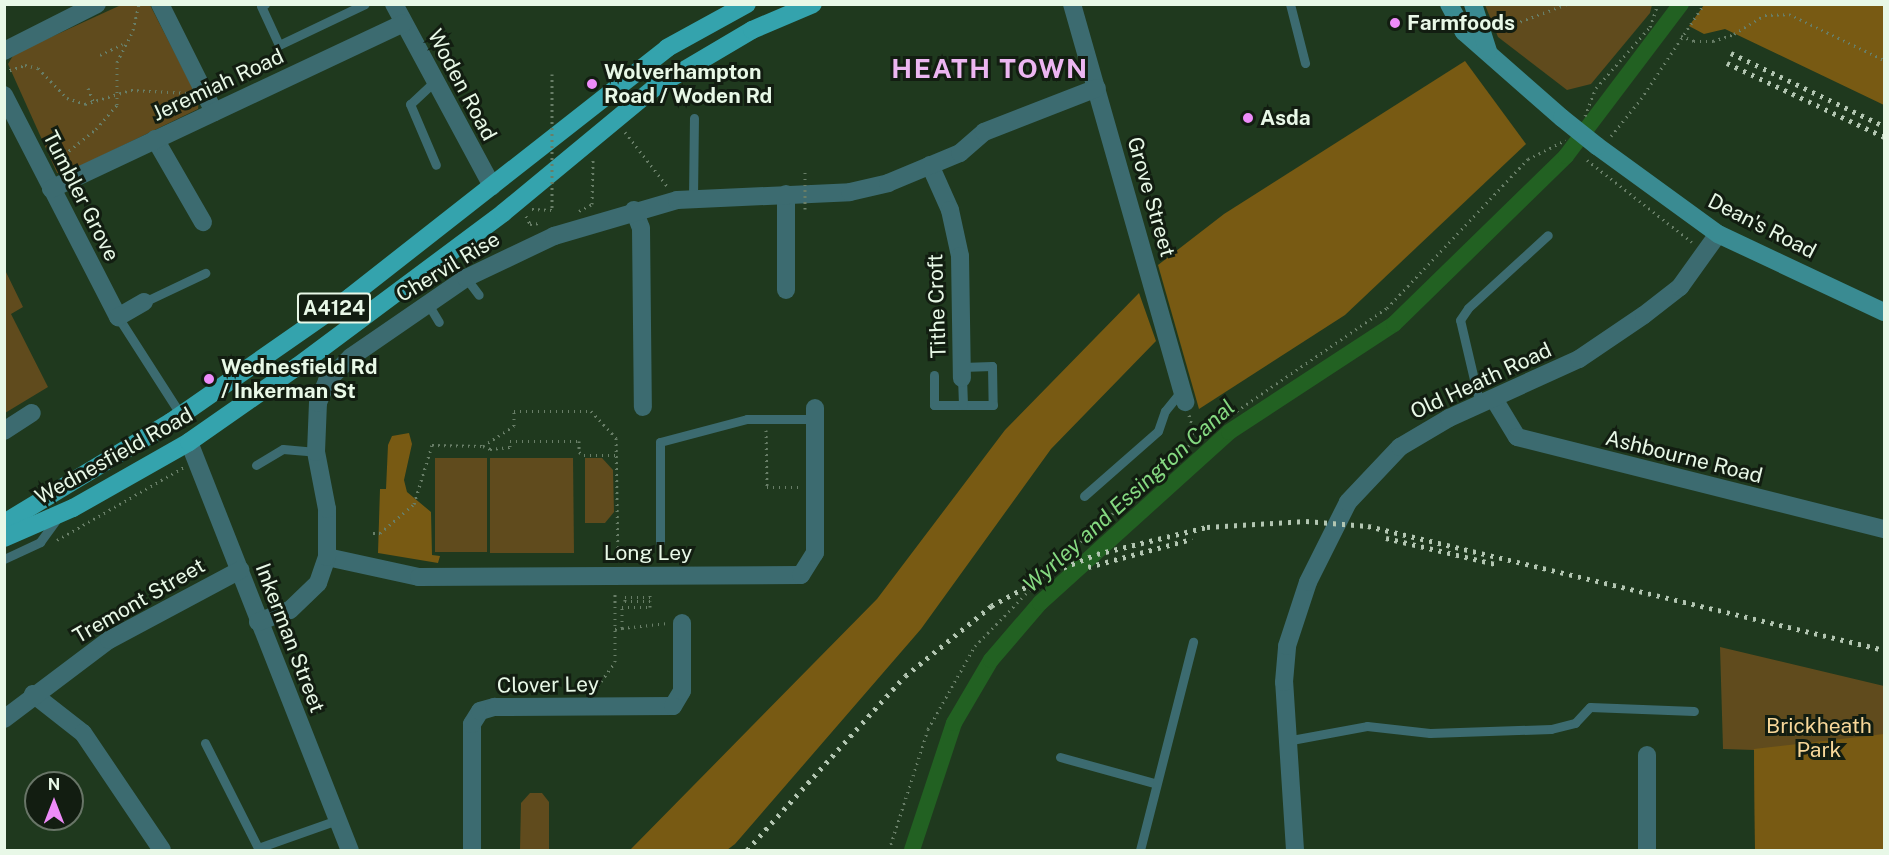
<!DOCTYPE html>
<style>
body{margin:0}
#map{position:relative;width:1889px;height:855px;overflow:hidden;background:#1f391e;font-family:"Public Sans",sans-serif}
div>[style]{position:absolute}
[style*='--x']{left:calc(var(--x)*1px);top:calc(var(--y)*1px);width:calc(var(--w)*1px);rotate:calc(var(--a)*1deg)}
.green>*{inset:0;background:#604b1d}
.forest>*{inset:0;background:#785a13}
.canal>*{height:16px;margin:-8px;padding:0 8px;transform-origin:8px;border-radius:8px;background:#226122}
.path>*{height:3px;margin-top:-1.5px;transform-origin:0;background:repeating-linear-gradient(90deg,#687e67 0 1.5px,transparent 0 6px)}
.lane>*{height:9px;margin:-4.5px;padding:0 4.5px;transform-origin:4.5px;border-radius:4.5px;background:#3c6b70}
.street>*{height:18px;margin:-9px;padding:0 9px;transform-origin:9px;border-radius:9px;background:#3c6b70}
.secondary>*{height:18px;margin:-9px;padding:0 9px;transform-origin:9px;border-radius:9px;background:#3a8b92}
.primary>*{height:18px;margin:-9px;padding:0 9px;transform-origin:9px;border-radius:9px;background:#34a3ad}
.rail>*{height:4.5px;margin-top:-2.25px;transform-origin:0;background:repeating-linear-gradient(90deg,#b3c6b2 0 3px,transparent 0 9px)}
.path-bridge>*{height:3px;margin-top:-1.5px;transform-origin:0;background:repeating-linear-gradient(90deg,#687e67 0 1.5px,transparent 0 6px)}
.secondary-bridge>*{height:18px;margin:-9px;padding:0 9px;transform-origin:9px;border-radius:9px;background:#3a8b92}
.dots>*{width:16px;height:16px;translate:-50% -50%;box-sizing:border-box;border:3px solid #121d11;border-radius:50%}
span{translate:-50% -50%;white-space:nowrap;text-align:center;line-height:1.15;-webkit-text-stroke:6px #121d11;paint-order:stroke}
.shield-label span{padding:2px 4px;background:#121d11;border:2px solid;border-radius:4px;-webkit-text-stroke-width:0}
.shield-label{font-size:20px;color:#e8f8e7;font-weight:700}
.poi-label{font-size:21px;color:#e8f8e7;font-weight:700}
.left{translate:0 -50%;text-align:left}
.street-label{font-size:21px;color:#e8f8e7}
.park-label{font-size:21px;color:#f7d799}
.water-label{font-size:22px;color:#85d981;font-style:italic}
.district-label{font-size:27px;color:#ecb6f1;font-weight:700;letter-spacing:1.5px}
.frame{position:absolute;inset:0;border:6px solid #e8f8e7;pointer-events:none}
.north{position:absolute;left:24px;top:771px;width:60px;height:60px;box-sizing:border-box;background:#121d11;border:2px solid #687567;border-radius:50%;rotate:0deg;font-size:16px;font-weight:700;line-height:24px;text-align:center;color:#e8f8e7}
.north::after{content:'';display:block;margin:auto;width:21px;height:27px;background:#ee8cf9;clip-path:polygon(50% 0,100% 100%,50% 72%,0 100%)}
</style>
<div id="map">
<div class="green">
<i style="clip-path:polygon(121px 5px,150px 5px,199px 100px,198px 109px,64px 174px,57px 173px,8px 64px,14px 54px)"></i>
<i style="clip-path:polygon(1485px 5px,1652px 5px,1650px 13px,1591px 84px,1567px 90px,1498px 37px)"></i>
<i style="clip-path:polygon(5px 270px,23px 307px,11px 314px,48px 387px,5px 413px)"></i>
<i style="clip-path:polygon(435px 458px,487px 458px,487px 552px,435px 552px)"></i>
<i style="clip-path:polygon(490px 458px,573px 458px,574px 553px,490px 553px)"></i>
<i style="clip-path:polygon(585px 458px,602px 458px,613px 470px,614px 512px,605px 523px,585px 523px)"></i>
<i style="clip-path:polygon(1720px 647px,1884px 686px,1884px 850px,1755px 850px,1754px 750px,1723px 749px)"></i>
<i style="clip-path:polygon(530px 793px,542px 793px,549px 802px,549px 850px,520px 850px,521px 803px)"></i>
</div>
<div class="forest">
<i style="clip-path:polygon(1704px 5px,1884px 5px,1884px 105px,1725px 29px,1704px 34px,1689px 26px)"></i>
<i style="clip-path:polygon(1465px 61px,1526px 144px,1345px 315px,1199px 409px,1158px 265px,1224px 214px)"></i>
<i style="clip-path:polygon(1139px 293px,1156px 341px,1051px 449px,921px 629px,735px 844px,727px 850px,630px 850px,877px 599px,1005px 430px)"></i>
<i style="clip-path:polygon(409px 433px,412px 444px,404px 480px,407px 492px,431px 512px,432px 555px,440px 556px,438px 563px,378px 553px,380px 489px,386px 489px,388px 445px,392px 436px)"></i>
<i style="clip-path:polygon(1884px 734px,1884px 850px,1755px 850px,1754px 749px)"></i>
</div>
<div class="canal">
<i style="--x:912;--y:850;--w:134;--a:-71.7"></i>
<i style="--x:954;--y:723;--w:73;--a:-59.6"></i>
<i style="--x:991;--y:660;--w:75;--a:-49.3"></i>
<i style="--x:1040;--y:603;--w:255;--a:-42.1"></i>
<i style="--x:1229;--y:432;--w:197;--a:-33.2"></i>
<i style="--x:1394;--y:324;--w:240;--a:-44.3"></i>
<i style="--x:1566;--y:156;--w:191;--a:-52.9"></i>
</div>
<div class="path">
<i style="--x:1498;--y:30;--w:74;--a:-20.6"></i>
<i style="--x:1681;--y:36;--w:14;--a:21"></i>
<i style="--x:1694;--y:41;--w:19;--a:0"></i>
<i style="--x:1713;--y:41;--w:22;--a:-18"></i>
<i style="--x:1734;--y:34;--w:36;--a:-32"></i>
<i style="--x:1765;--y:15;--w:24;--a:-2"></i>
<i style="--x:1789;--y:14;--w:106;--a:25.8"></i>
<i style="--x:100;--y:55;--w:25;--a:-26"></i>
<i style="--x:4;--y:72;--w:22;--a:-18"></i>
<i style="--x:25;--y:65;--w:13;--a:13"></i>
<i style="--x:38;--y:68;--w:42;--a:46"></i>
<i style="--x:67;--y:98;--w:19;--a:18"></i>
<i style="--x:85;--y:104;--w:48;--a:-16.9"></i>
<i style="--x:131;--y:90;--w:57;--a:3"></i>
<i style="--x:88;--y:88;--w:16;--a:68"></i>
<i style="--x:1585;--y:116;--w:30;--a:-69"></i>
<i style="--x:1596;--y:88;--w:81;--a:-48.5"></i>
<i style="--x:1650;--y:27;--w:24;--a:-71"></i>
<i style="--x:625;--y:132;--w:68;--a:52.1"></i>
<i style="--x:1611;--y:136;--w:48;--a:-51"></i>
<i style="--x:1641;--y:99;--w:114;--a:-56.4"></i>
<i style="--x:1587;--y:160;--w:133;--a:38"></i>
<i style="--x:55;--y:162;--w:53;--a:-38.8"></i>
<i style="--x:96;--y:129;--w:32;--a:-49"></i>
<i style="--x:117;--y:105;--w:43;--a:-90"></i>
<i style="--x:117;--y:62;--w:36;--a:-63"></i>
<i style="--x:133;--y:30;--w:27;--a:-77"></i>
<i style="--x:532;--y:209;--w:20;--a:3"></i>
<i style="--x:579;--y:211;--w:15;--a:-28"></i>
<i style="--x:592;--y:204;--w:45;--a:-88.7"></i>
<i style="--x:526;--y:216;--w:9;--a:63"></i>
<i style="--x:530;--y:224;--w:10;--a:-6"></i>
<i style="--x:1189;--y:415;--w:24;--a:73"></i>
<i style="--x:766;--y:430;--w:57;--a:89"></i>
<i style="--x:767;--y:487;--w:33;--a:0"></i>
<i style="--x:483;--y:446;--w:8;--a:23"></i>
<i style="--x:490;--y:449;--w:20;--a:-6"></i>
<i style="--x:510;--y:447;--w:6;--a:-90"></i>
<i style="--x:510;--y:441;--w:69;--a:0"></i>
<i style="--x:579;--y:441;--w:11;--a:90"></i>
<i style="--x:579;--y:452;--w:6;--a:31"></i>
<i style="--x:584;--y:455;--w:32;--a:0"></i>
<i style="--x:373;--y:533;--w:7;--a:0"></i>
<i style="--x:380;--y:533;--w:45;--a:-40.5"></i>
<i style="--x:414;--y:504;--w:62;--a:-73"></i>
<i style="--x:432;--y:445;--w:51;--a:1.1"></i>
<i style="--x:483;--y:446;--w:37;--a:-33"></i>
<i style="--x:514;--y:426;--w:15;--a:-90"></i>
<i style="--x:514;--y:411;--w:77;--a:0"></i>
<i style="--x:591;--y:411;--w:37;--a:47"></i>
<i style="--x:616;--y:438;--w:122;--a:89.1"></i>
<i style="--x:57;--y:540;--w:146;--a:-29.9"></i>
<i style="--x:622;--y:628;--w:46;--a:-6.2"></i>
<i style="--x:615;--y:629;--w:7;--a:-8"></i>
<i style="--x:622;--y:628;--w:21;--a:-90"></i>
<i style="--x:622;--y:607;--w:28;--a:0"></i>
<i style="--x:650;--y:607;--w:6;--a:-90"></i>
<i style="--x:650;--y:601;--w:25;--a:180"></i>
<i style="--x:625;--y:601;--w:4;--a:-90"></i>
<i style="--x:625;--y:597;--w:25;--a:0"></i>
<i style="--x:650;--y:597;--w:5;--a:-90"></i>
<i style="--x:594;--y:691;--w:36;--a:-54"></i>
<i style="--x:615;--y:662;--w:71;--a:-90"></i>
<i style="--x:889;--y:850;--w:127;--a:-72.1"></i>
<i style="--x:928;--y:729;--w:95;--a:-60.5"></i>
<i style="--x:975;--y:646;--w:100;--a:-45.8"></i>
<i style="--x:1045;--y:574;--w:204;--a:-41.8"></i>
<i style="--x:1197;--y:438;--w:230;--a:-34.4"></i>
<i style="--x:1387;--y:308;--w:205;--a:-46.6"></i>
<i style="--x:1528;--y:159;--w:42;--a:-26.6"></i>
</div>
<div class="lane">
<i style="--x:265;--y:4;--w:4;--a:153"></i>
<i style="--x:261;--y:6;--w:43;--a:65.2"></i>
<i style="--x:279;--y:45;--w:95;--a:-25.5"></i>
<i style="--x:1290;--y:4;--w:61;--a:75.7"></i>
<i style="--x:435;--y:81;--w:34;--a:137"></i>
<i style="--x:410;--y:104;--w:66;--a:66.9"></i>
<i style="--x:693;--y:198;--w:80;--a:-89.3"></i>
<i style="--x:466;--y:278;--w:21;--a:53"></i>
<i style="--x:144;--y:302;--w:68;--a:-25.4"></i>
<i style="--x:428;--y:304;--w:21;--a:59"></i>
<i style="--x:118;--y:317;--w:117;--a:57.3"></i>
<i style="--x:962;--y:367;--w:30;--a:-2"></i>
<i style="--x:992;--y:366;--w:39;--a:89"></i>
<i style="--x:993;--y:405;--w:30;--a:180"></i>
<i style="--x:934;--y:375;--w:30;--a:90"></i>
<i style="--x:934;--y:405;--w:29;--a:0"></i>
<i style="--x:963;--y:405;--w:27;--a:-92"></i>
<i style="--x:1480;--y:405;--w:87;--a:-103.2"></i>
<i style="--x:1460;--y:320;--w:14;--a:-56"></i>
<i style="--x:1468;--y:308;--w:108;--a:-42.4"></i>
<i style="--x:256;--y:465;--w:31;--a:-31"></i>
<i style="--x:283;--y:449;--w:33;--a:5"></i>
<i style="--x:1084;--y:496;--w:98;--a:-41.3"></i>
<i style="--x:1158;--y:431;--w:21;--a:-71"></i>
<i style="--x:1165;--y:411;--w:27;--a:-51"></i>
<i style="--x:660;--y:542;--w:100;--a:-90"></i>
<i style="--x:660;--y:442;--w:90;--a:-14.8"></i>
<i style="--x:747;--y:419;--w:68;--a:0"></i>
<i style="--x:4;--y:559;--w:40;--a:-25"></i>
<i style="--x:40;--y:542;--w:29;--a:-54"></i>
<i style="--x:1286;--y:741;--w:82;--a:-10.5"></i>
<i style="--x:1367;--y:726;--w:63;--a:6.3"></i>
<i style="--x:1430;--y:733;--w:121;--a:-1.9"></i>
<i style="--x:1551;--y:729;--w:25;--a:-14"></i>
<i style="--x:1575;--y:723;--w:22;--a:-47"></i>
<i style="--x:1590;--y:707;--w:104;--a:2.2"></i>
<i style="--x:205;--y:743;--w:118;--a:63.2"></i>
<i style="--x:258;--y:848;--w:84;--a:-19.5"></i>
<i style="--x:1060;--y:757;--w:98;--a:15.5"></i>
<i style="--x:1140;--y:850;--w:215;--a:-75.7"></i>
</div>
<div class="street">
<i style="--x:160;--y:4;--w:121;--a:63.4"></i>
<i style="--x:394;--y:4;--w:207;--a:61.7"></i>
<i style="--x:1072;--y:4;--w:414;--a:74.1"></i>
<i style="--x:4;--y:51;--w:104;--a:-26.8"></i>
<i style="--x:4;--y:95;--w:250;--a:62.8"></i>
<i style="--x:118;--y:317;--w:30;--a:-30"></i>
<i style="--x:155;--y:139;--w:96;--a:60"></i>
<i style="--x:930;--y:165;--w:49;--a:66"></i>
<i style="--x:950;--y:210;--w:47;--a:77.7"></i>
<i style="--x:960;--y:256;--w:122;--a:89.1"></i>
<i style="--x:51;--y:189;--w:389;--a:-25.2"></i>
<i style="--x:786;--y:194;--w:96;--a:90"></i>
<i style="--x:634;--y:210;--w:19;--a:69"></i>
<i style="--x:641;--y:228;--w:179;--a:89.4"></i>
<i style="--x:1494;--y:399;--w:44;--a:58.8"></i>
<i style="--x:1517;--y:437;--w:378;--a:14.1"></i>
<i style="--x:4;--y:431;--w:33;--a:-33"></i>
<i style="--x:189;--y:442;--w:439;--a:68.5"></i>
<i style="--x:327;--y:557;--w:94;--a:12.3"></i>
<i style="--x:419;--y:577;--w:382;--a:-0.3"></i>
<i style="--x:801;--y:575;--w:26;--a:-58"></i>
<i style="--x:815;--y:553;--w:145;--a:-90"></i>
<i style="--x:258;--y:622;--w:34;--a:-21"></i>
<i style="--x:290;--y:610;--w:39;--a:-44"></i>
<i style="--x:318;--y:583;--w:28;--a:-71"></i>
<i style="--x:327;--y:557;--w:48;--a:-90"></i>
<i style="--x:327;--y:509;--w:58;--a:-100.9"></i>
<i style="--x:316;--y:452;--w:49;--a:-87.7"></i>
<i style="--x:318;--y:403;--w:24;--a:-68"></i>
<i style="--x:327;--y:381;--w:34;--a:-45"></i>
<i style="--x:351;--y:357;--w:140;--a:-34.5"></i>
<i style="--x:466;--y:278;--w:98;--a:-25.5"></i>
<i style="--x:554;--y:236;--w:128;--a:-16.3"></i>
<i style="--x:677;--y:200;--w:173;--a:-2.6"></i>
<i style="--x:850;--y:192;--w:39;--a:-13"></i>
<i style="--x:888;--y:183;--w:78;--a:-22.6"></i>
<i style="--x:960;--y:153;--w:32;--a:-41"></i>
<i style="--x:984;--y:132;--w:121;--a:-21.3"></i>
<i style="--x:33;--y:694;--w:63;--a:38"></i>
<i style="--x:83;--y:733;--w:141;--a:56"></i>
<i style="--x:4;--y:719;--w:131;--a:-37"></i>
<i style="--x:109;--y:640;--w:149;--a:-28.1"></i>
<i style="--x:1647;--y:755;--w:95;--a:90"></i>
<i style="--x:472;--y:850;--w:126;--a:-90"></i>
<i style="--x:472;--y:724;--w:15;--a:-58"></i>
<i style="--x:480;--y:711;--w:15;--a:-16"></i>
<i style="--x:494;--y:707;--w:179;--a:-0.3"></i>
<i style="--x:673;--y:706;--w:17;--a:-59"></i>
<i style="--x:682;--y:691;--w:68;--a:-90"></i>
<i style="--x:1295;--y:850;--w:168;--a:-93.7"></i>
<i style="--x:1284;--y:682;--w:36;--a:-85"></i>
<i style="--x:1287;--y:646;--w:67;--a:-71.8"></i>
<i style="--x:1308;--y:582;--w:89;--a:-63.4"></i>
<i style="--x:1348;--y:502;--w:76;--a:-46.6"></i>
<i style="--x:1400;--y:447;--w:57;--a:-30.6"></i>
<i style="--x:1449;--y:418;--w:143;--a:-24.4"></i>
<i style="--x:1579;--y:359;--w:78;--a:-34.1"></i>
<i style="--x:1644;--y:315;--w:46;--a:-37.9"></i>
<i style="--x:1680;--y:287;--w:65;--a:-54.4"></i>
</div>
<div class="secondary">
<i style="--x:1449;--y:4;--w:32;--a:62"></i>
<i style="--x:1464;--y:32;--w:130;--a:41.3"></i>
<i style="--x:1473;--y:4;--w:49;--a:72.3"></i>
<i style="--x:1597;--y:146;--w:150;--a:36"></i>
<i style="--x:1718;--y:234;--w:183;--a:25.2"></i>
</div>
<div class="primary">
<i style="--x:4;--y:523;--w:195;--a:-31.2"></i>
<i style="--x:171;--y:422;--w:218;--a:-34.9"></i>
<i style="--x:350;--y:297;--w:403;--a:-38.1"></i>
<i style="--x:667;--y:48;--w:91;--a:-28.8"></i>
<i style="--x:4;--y:538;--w:75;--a:-23.5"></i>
<i style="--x:73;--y:508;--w:133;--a:-29.6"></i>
<i style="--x:189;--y:442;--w:133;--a:-34.9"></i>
<i style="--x:298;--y:366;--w:256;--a:-36.7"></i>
<i style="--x:503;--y:213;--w:196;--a:-39.6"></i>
<i style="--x:654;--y:88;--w:114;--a:-30.6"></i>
<i style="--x:752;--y:30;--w:66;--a:-23.1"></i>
</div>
<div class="rail">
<i style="--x:1731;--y:53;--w:170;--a:25.5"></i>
<i style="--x:1727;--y:63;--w:174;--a:25.2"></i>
<i style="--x:1386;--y:538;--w:116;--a:13.4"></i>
<i style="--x:1088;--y:567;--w:108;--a:-15.1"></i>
<i style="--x:747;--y:850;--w:235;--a:-47.8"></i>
<i style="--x:905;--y:676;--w:111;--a:-39.1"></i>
<i style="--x:991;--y:606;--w:73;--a:-28.7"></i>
<i style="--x:1055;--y:571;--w:45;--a:-22"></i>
<i style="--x:1097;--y:554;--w:113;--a:-13.8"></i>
<i style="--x:1207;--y:527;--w:99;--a:-3.5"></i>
<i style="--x:1306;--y:521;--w:62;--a:4.6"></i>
<i style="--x:1368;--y:526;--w:531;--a:13.51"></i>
</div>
<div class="path-bridge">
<i style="--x:552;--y:74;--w:136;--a:90"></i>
<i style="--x:805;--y:172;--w:37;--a:90"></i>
</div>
<div class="secondary-bridge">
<i style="--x:1562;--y:118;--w:45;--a:38.7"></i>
</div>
<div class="dots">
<i style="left:1395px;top:23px;background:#ee8cf9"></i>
<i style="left:592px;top:84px;background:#ee8cf9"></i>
<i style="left:1248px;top:118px;background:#ee8cf9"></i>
<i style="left:209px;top:379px;background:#ee8cf9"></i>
</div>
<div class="shield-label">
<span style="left:334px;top:308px">A4124</span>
</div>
<div class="poi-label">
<span class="left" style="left:1407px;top:23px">Farmfoods</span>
<span class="left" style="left:604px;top:84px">Wolverhampton<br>Road / Woden Rd</span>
<span class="left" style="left:1260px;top:118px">Asda</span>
<span class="left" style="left:221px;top:379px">Wednesfield Rd<br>/ Inkerman St</span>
</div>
<div class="street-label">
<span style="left:218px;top:85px;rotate:-25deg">Jeremiah Road</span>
<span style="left:462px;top:85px;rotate:62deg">Woden Road</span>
<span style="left:81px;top:196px;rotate:63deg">Tumbler Grove</span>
<span style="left:1151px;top:197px;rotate:74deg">Grove Street</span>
<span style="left:1762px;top:226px;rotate:27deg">Dean's Road</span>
<span style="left:448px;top:267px;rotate:-31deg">Chervil Rise</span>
<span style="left:937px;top:306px;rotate:-92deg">Tithe Croft</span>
<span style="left:1481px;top:381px;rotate:-25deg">Old Heath Road</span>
<span style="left:114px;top:456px;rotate:-29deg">Wednesfield Road</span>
<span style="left:1684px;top:457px;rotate:14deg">Ashbourne Road</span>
<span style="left:648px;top:553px">Long Ley</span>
<span style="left:139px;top:601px;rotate:-30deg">Tremont Street</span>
<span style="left:290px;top:638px;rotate:69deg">Inkerman Street</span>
<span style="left:548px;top:685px;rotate:-1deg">Clover Ley</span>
</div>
<div class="park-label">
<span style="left:1819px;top:738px">Brickheath<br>Park</span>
</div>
<div class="water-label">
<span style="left:1129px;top:496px;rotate:-42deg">Wyrley and Essington Canal</span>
</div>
<div class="district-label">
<span style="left:990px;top:69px">HEATH TOWN</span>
</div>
<div class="frame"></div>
<div class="north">N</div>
</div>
